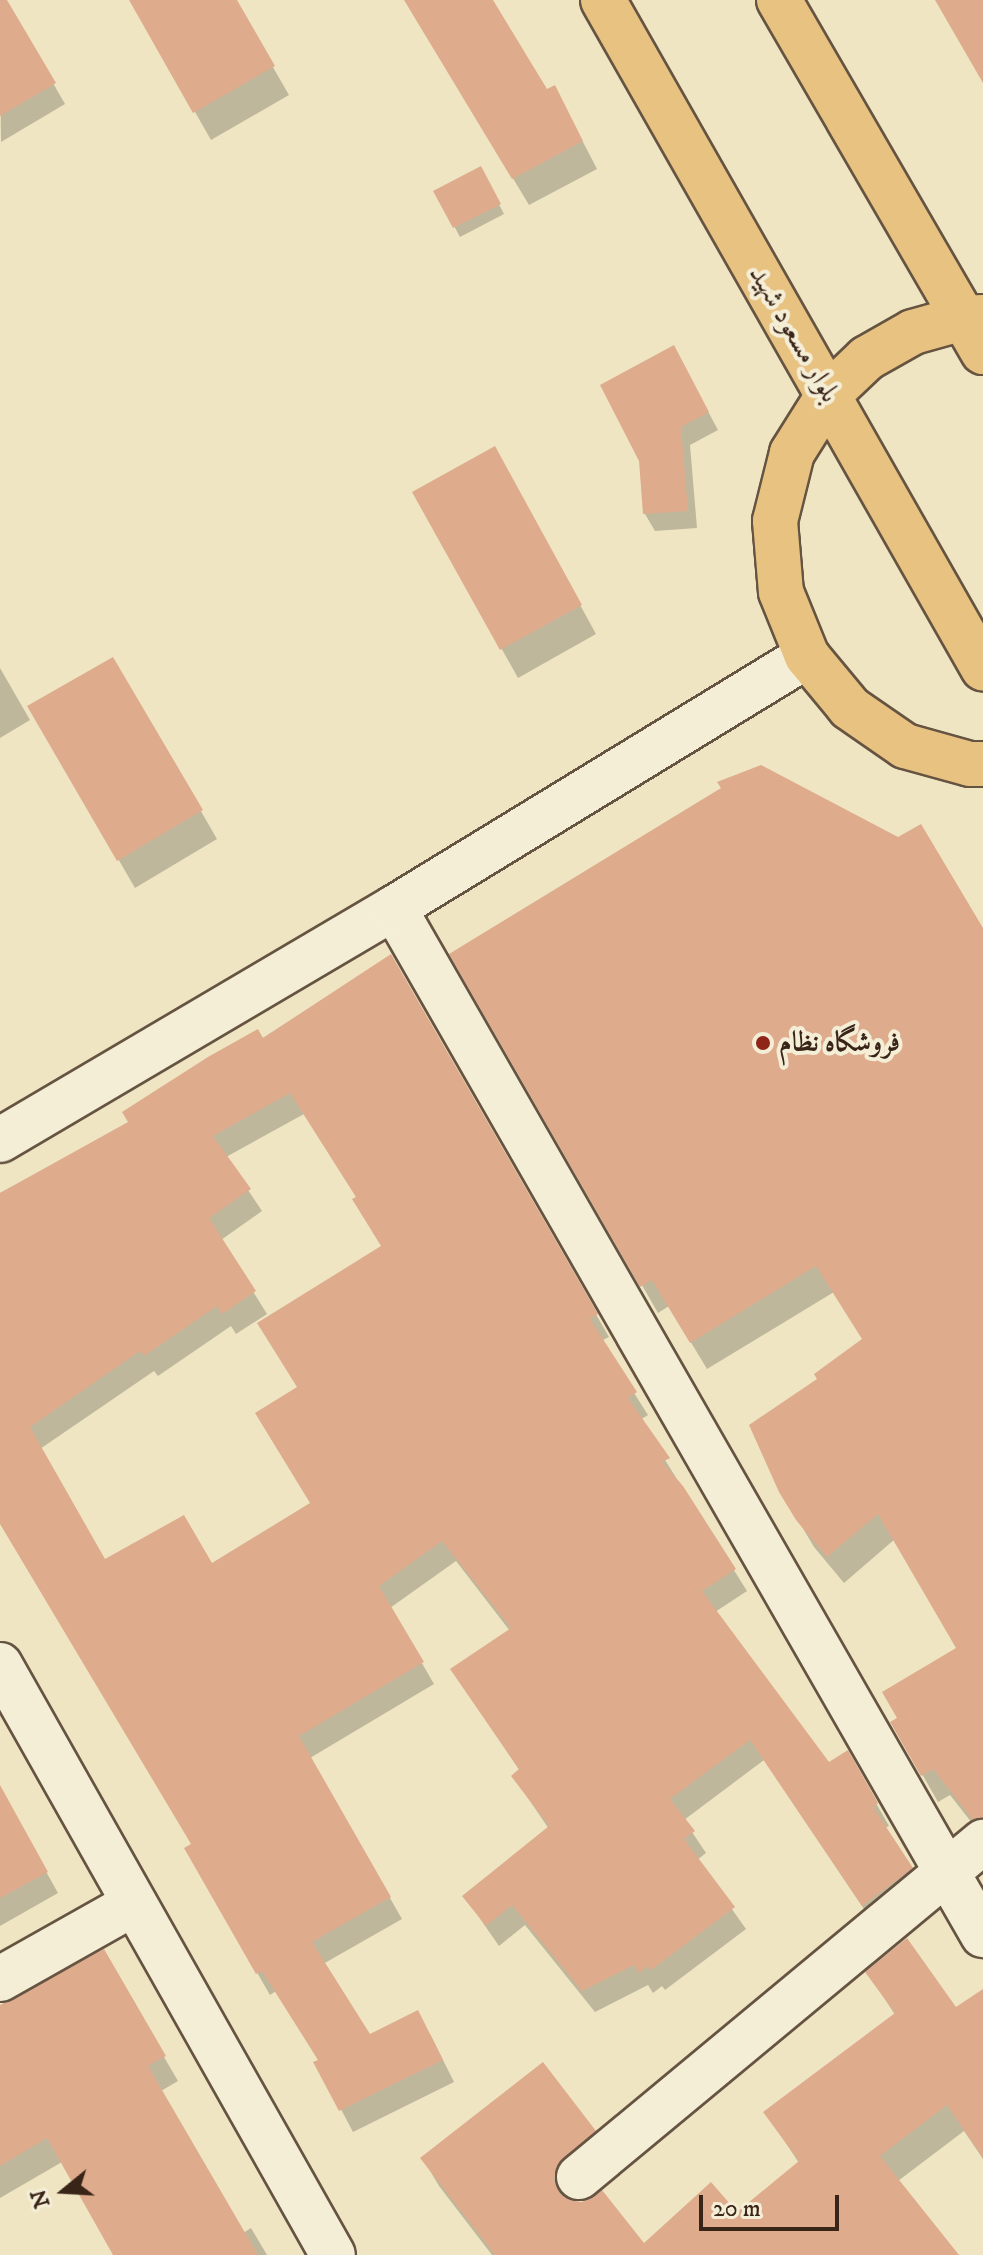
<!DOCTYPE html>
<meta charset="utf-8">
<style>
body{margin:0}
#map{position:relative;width:983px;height:2255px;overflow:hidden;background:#efe5c2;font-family:"IM FELL DW Pica",Amiri,serif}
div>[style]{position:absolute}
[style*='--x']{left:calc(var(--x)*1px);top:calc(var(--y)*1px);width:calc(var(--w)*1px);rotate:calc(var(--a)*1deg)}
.shadow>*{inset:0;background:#0003}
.building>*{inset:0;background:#deab8d}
.roads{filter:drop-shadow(2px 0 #665442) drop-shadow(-2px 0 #665442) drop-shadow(0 2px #665442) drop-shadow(0 -2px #665442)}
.minor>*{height:44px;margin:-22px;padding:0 22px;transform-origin:22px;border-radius:22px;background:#f5eed7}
.major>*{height:44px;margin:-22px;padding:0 22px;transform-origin:22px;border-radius:22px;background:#e8c281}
.dots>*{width:22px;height:22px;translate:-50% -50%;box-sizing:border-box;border:4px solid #f5eed7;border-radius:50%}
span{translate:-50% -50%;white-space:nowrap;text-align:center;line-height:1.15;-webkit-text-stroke:8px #f5eed7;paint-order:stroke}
.street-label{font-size:28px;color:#392418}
.poi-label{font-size:28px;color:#392418;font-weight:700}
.left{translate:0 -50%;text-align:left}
.north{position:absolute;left:24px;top:2151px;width:80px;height:80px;-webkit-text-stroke:6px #f5eed7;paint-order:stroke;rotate:252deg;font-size:22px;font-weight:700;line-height:32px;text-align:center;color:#392418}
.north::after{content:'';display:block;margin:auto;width:28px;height:36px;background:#392418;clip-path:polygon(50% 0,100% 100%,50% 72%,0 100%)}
.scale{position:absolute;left:699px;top:2195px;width:140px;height:36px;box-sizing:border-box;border:4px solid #392418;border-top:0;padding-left:10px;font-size:24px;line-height:28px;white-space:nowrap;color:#392418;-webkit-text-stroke:6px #f5eed7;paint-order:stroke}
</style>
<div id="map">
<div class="shadow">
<i style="clip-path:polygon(131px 0,234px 0,289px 95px,211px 140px)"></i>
<i style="clip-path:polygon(406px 0,491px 0,546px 92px,569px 115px,597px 169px,529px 205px)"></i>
<i style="clip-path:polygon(19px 24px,65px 104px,1px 142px,0 35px)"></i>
<i style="clip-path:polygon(480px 168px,504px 214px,460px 237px,436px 192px)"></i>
<i style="clip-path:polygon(683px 365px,718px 430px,690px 445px,697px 528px,655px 531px,645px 514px)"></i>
<i style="clip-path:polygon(510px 477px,596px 634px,518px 678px,415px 493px)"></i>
<i style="clip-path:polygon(113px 659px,217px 839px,135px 888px,30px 707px)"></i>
<i style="clip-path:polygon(0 668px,30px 720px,0 738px)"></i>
<i style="clip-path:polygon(983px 932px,983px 1837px,950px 1795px,938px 1802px,893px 1723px,959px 1649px,895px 1539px,844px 1583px,814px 1547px,798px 1520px,819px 1380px,864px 1341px,834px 1292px,707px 1369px,669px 1306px,658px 1313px,452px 955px)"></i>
<i style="clip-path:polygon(evenodd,390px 956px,609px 1337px,601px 1341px,648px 1415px,640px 1420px,747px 1591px,715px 1612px,829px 1764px,847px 1752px,889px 1826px,885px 1828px,924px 1890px,876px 1927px,764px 1760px,684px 1820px,706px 1853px,697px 1860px,746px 1929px,665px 1990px,662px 1986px,653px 1993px,648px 1985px,595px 2012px,525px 1925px,499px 1946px,465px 1897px,549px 1829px,513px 1776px,520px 1771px,466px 1691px,510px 1631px,456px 1561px,390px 1608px,434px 1684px,310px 1758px,402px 1919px,323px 1964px,369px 2036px,430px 2034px,454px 2082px,353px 2132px,316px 2062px,319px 2061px,276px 1991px,270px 1995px,186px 1849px,193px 1845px,0 1521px,0 1193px,131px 1123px,390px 956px,304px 1114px,357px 1198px,383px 1247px,299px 1388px,312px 1504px,211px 1566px,105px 1562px,40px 1449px,154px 1371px,158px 1376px,231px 1326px,236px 1334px,267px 1314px,221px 1240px,262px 1211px,226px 1157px,304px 1114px)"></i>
<i style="clip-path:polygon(0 1789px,58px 1893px,0 1926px)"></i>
<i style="clip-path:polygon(103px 1952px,178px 2081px,161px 2091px,243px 2233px,251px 2228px,267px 2255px,115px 2255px,62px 2162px,0 2198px,0 2008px)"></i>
<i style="clip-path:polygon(868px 1972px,956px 2010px,983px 1992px,983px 2159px,964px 2131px,898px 2181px,958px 2255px,492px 2255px,439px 2186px,423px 2159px,594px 2132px,610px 2159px,571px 2195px,570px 2202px,644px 2245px,737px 2214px,799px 2163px,766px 2113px,895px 2015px)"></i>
</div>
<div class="building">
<i style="clip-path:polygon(0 0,7px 0,56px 83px,0 116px)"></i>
<i style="clip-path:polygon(129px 0,237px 0,275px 66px,193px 113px)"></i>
<i style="clip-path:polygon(404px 0,493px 0,547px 89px,555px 85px,583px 141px,512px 179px)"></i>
<i style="clip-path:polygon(935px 0,983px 0,983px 83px)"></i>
<i style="clip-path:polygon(481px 166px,501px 204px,453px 228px,433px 191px)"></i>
<i style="clip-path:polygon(674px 345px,709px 412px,681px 427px,688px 511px,643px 514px,639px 461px,600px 385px)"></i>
<i style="clip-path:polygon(495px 446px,582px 605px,500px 650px,412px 492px)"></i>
<i style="clip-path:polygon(113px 657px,203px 810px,117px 861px,27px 706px)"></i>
<i style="clip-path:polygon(761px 765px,898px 837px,921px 824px,983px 928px,983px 1818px,973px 1820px,933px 1769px,921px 1776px,890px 1722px,897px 1718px,882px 1692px,956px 1648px,878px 1514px,827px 1557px,796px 1520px,779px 1492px,749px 1425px,817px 1379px,814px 1374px,862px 1339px,816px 1266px,690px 1343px,652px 1280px,640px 1287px,449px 954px,721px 788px,717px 782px)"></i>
<i style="clip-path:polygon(evenodd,391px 954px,598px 1314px,590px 1319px,637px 1392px,628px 1398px,670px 1458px,662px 1462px,683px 1486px,736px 1569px,702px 1591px,829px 1762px,848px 1750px,878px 1803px,873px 1807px,913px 1868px,862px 1906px,750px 1740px,670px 1799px,695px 1831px,684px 1839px,735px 1907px,651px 1970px,648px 1966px,639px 1973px,634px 1965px,582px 1991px,512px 1905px,486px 1926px,462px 1896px,549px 1826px,511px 1776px,519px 1769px,450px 1669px,511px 1628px,442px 1541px,379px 1586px,424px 1662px,299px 1736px,391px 1897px,312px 1942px,370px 2034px,418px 2010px,443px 2060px,339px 2111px,313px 2062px,318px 2060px,262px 1971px,256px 1974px,184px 1848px,191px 1844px,0 1524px,0 1193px,128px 1122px,122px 1112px,208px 1057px,258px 1029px,263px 1038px,391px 954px,290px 1093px,356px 1197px,352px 1199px,381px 1246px,257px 1323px,297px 1387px,255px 1413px,310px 1503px,212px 1563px,184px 1515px,105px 1559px,30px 1427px,140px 1351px,144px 1356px,217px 1306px,222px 1314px,256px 1291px,209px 1218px,251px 1189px,213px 1136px,290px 1093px)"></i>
<i style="clip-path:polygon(0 1785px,48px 1872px,0 1898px)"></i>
<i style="clip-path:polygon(907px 1938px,956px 2007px,983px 1989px,983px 2158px,947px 2105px,880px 2156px,959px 2255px,495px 2255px,420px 2158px,543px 2062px,596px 2131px,556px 2168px,554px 2180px,560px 2194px,570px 2200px,582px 2202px,602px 2190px,644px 2243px,711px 2182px,737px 2212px,799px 2161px,763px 2112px,895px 2013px,865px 1972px)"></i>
<i style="clip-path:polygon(104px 1949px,166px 2056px,148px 2066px,258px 2255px,113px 2255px,47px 2138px,0 2166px,0 2005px)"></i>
</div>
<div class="roads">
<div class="minor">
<i style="--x:394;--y:908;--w:1184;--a:60.17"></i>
<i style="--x:0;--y:1140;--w:457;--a:-30.5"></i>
<i style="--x:394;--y:908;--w:484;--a:-31.4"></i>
<i style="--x:0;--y:1665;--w:677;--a:60.56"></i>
<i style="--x:0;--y:1979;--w:153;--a:-29.4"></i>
<i style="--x:579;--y:2177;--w:525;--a:-39.67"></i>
</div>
<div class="major">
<i style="--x:603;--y:0;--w:769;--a:60.37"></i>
<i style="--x:779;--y:0;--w:407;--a:59.9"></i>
<i style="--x:983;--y:317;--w:20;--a:177"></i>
<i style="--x:963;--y:318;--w:52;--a:164.4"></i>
<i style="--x:913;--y:332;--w:53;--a:150.5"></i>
<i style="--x:867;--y:358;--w:52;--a:136.5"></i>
<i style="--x:829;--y:394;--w:70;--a:122.1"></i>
<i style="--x:792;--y:453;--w:70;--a:104"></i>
<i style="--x:775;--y:521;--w:71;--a:85.2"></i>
<i style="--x:781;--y:592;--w:69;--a:67.9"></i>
<i style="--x:807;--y:656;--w:67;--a:50.4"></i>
<i style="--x:850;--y:708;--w:67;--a:34.6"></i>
<i style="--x:905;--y:746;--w:67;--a:15.5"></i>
<i style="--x:970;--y:764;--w:13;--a:0"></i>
</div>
</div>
<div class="dots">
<i style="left:763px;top:1043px;background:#8f2418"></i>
</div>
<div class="street-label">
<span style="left:794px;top:334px;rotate:60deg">بلوار مسعود شهید</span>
</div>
<div class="poi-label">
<span class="left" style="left:779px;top:1043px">فروشگاه نظام</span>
</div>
<div class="north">N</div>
<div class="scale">20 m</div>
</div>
